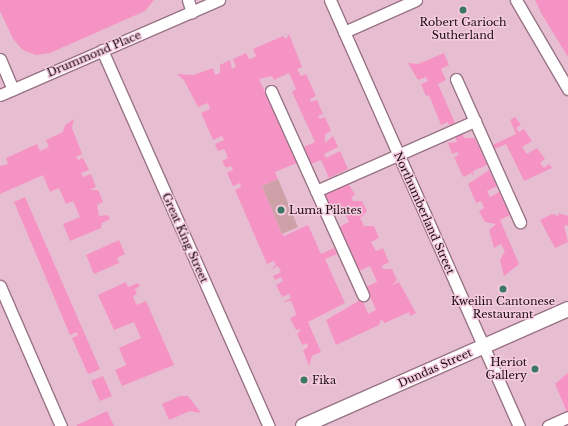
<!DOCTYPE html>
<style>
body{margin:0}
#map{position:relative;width:568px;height:426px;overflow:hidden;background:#e7bed1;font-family:"Libre Baskerville",serif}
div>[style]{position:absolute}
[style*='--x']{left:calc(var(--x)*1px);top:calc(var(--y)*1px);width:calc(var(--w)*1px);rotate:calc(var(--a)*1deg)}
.green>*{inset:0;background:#f693c5}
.building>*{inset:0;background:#cda1a7}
.roads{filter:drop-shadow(1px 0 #997385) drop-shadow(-1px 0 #997385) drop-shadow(0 1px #997385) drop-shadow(0 -1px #997385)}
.minor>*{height:11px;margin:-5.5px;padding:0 5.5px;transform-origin:5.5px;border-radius:5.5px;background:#fff}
.tertiary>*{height:14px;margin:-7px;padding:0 7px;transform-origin:7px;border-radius:7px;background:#fff}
.dots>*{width:11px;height:11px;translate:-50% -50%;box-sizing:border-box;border:2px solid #f5cbde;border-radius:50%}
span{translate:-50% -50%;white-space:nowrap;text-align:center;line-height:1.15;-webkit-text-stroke:3px #f5cbde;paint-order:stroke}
.poi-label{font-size:11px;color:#1a0d13}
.left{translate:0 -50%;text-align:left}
.right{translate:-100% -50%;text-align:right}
.street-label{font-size:11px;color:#1a0d13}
</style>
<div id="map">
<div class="green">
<i style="clip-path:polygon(0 0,154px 0,145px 11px,50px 53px,36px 55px,23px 50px,13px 39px,0 11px)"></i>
<i style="clip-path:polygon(535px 0,568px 0,568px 57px,541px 13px)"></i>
<i style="clip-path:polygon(289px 34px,302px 67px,297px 69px,301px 76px,306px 74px,316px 96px,310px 99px,311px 102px,317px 100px,323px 114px,318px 116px,320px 119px,325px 117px,331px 131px,325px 134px,325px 143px,333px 136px,338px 147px,324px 154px,326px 158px,340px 151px,348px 169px,329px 178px,321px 160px,311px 164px,304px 147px,315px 142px,292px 92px,296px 89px,289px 73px,274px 80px,272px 76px,259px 79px,297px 163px,275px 172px,278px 179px,262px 186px,282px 234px,284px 236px,308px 225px,321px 254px,334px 248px,337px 254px,325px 259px,345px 303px,308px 322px,321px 352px,312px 356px,309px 366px,303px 350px,308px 347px,307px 343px,302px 345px,297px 334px,301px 329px,296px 330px,290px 318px,296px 315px,294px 308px,291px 301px,283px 302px,291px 298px,289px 294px,282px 297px,276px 285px,283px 281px,281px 277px,275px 280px,273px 276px,281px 272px,278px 266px,270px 270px,276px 265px,274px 261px,267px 264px,235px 190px,241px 187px,240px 183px,233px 186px,227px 173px,233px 170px,231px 166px,226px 168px,222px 161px,228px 158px,226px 153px,224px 149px,218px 151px,215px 144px,224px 140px,222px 136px,213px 140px,201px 113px,210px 109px,208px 103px,198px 107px,184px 80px,177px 74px,193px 75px,213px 68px,215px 75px,220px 73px,220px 65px,230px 60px,232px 69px,236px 67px,233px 59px,246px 53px,249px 59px,253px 58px,256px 56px,253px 49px,283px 36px,286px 39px)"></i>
<i style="clip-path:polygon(444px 53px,449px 65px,441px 69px,446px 80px,438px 84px,455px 123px,449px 125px,448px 122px,441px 125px,429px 95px,426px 96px,421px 84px,428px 81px,426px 77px,418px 80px,408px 63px,418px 64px)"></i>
<i style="clip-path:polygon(515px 117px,521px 125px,516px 128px,519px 132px,524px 129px,532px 141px,522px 147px,527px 154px,537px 148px,545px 159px,540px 163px,544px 168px,549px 164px,552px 168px,524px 181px,506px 144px,494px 149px,493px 145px,516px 134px,510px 120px)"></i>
<i style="clip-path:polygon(74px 119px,72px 128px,82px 154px,76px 157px,78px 160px,83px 158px,89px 170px,81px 173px,83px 177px,91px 174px,96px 187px,90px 190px,98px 190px,103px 202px,97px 205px,99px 216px,108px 215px,110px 219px,102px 223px,101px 228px,70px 241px,63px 224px,80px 217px,73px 201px,66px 204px,59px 188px,50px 192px,43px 175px,0 194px,0 166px,8px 164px,6px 158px,37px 144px,40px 151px,49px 147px,46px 140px,63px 132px,65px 125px)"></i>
<i style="clip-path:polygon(462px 133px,464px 138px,475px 138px,487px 165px,473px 171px,474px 177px,472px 173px,463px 177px,454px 157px,459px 155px,457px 152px,452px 154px,448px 143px,457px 142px,455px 136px)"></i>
<i style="clip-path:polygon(489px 170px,497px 186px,487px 191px,490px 197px,499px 192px,510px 215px,500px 220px,519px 264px,504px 276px,500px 260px,505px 251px,501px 244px,494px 248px,489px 230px,496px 224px,485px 222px,479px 211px,484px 208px,481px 201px,476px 203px,468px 184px)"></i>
<i style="clip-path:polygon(348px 183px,355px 195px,351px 197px,353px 201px,362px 201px,367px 211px,360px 218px,364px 226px,374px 226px,379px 238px,371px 242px,376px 251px,383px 248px,389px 262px,382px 266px,383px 269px,392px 269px,397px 280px,392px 285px,399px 282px,416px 313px,410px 316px,409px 312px,385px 323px,381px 319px,379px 325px,336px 345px,326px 320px,362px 299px,368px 314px,376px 310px,366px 287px,377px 282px,370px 266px,359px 271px,339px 227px,349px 222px,342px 206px,332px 210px,324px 194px)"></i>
<i style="clip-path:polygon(25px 197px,100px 369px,96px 371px,88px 374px,72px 338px,78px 335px,77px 332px,70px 335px,14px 202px)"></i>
<i style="clip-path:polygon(558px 213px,568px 216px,568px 225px,564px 226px,568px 242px,555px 248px,540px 220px,552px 214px,559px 216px)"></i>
<i style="clip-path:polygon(119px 240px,125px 254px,117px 258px,119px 263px,94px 274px,86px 255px)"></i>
<i style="clip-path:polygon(126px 282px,128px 287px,138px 283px,140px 286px,135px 289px,137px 294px,133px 296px,135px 302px,137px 305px,146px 301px,174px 365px,122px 386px,115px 370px,126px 365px,119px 348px,141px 338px,134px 322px,114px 330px,98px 295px)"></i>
<i style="clip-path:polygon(568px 373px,568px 411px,567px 412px,555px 384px)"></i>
<i style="clip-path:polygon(103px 376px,112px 396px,100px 401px,91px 381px)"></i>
<i style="clip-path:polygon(180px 396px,188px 396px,201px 413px,190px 411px,169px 420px,162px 404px)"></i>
<i style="clip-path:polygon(107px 411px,114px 426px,77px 426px,77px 425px)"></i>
</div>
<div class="building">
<i style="clip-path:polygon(278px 179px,298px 227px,282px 234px,262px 186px)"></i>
</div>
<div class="roads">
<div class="minor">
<i style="--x:188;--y:0;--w:13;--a:72"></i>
<i style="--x:330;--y:0;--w:466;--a:66.1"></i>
<i style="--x:516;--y:0;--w:103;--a:59.7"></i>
<i style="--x:344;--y:32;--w:79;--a:-24"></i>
<i style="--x:102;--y:50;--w:411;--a:66.1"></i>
<i style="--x:0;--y:59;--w:33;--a:67"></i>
<i style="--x:456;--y:79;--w:157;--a:65.9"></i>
<i style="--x:271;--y:91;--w:224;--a:65.7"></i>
<i style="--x:0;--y:95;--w:239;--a:-23.5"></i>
<i style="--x:316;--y:191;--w:174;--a:-23.8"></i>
<i style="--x:0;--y:286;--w:153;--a:66.5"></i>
<i style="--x:548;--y:426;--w:22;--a:-24"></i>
</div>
<div class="tertiary">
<i style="--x:303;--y:426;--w:290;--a:-23.8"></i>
</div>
</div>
<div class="dots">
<i style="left:463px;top:10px;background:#3b7863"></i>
<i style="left:281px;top:210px;background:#3b7863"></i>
<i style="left:503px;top:289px;background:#3b7863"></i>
<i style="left:535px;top:369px;background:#3b7863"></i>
<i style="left:304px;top:380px;background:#3b7863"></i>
</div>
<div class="poi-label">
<span style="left:463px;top:29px">Robert Garioch<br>Sutherland</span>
<span class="left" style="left:289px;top:210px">Luma Pilates</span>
<span style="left:503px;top:308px">Kweilin Cantonese<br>Restaurant</span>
<span class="right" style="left:527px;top:369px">Heriot<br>Gallery</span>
<span class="left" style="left:312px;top:380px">Fika</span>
</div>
<div class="street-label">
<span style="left:94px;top:54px;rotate:-23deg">Drummond Place</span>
<span style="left:424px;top:213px;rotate:66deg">Northumberland Street</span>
<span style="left:185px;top:238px;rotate:66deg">Great King Street</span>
<span style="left:435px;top:368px;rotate:-24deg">Dundas Street</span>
</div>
</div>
